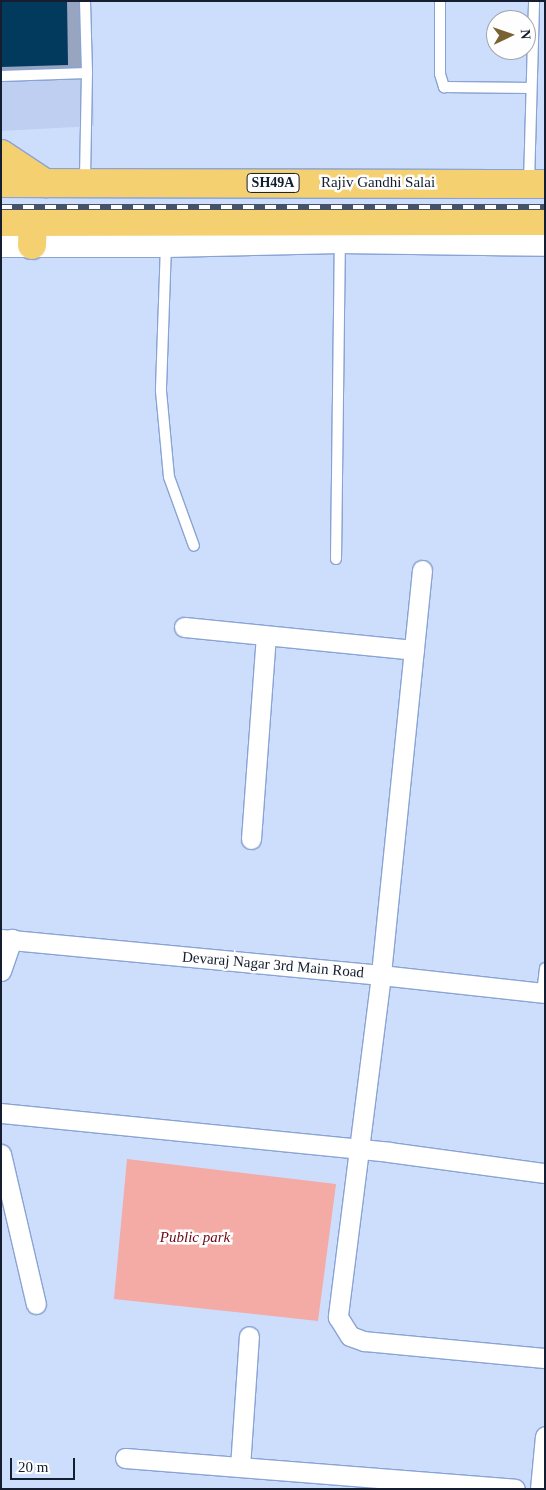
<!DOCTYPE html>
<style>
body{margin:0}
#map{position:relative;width:546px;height:1490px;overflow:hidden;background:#cddefd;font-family:"Times New Roman",serif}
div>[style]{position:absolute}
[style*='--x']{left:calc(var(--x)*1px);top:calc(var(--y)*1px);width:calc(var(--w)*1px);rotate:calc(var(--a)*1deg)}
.built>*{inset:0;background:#becff2}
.green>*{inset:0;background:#f4aaa5}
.shadow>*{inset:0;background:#0003}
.building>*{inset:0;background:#023a5d}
.roads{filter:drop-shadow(1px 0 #89a3d3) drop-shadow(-1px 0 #89a3d3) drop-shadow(0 1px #89a3d3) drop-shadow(0 -1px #89a3d3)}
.service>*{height:10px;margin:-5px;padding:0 5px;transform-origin:5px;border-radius:5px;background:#fff}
.minor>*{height:19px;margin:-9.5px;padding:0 9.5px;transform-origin:9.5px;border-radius:9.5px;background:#fff}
.tertiary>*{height:24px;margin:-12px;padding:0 12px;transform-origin:12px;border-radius:12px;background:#fff}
.primary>*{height:28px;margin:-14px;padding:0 14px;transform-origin:14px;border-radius:14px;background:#f5d071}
.rail>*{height:5.5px;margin-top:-2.75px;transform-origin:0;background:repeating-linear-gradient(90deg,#fefefe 0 11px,#465267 0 22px);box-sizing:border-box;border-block:1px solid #465267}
span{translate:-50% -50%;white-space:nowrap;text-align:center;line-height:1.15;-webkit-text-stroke:5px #fefefe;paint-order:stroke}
.shield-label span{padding:1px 4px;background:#fefefe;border:1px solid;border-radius:4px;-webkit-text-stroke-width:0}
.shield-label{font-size:14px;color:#141e30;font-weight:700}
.street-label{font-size:15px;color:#141e30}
.park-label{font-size:15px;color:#6d0814;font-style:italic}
.frame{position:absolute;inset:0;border:2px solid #141e30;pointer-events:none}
.north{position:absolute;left:486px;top:10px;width:50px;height:50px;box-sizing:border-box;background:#fefefe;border:1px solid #a0a4ac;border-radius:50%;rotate:87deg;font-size:14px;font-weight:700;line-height:20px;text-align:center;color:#141e30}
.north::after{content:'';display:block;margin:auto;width:18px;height:22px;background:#796131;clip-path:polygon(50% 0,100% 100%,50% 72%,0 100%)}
.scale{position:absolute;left:10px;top:1458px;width:65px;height:22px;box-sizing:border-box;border:2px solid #141e30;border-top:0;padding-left:6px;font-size:15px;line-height:18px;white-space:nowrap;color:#141e30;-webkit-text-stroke:4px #fefefe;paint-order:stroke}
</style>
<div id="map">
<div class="built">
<i style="clip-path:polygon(1px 1px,90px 1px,94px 126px,1px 131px)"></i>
</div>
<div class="green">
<i style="clip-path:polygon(127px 1159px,336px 1184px,318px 1321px,114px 1299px)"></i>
</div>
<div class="shadow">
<i style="clip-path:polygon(1px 1px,82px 1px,83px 73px,1px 76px)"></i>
</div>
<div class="building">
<i style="clip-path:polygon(1px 1px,67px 1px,68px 65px,1px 67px)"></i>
</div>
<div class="roads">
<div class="service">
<i style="--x:85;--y:1;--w:72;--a:88.4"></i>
<i style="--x:87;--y:73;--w:109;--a:91.1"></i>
<i style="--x:440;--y:1;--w:73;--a:90"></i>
<i style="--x:440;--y:74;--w:14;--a:73"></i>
<i style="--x:444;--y:87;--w:87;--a:0.7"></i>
<i style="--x:1;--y:76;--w:86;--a:-2"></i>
<i style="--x:529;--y:183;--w:182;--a:-88.4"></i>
<i style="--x:166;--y:245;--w:146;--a:92"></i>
<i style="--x:161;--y:391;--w:86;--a:84.7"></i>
<i style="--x:169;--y:477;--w:73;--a:70.1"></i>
<i style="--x:336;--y:559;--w:318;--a:-89.3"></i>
<i style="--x:542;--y:993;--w:25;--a:-83"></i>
</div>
<div class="minor">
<i style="--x:422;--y:570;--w:407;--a:95.8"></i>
<i style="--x:381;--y:975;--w:345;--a:97.2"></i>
<i style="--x:338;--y:1317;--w:22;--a:58"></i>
<i style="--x:350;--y:1336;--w:15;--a:20"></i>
<i style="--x:364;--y:1341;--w:182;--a:5.4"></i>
<i style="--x:184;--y:627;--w:231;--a:5.7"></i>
<i style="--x:251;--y:839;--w:203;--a:-85.8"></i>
<i style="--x:1;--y:939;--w:382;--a:5.4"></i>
<i style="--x:381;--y:975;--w:165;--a:6.3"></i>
<i style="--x:1;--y:971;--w:34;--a:-71"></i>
<i style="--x:1;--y:1113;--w:390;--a:5.7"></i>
<i style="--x:389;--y:1152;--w:157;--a:7.7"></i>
<i style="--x:1;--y:1154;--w:154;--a:76.9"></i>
<i style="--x:125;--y:1458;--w:391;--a:4.5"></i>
<i style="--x:240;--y:1467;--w:131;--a:-86.1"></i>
<i style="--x:540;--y:1489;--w:53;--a:-84.6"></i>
</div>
<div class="tertiary">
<i style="--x:1;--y:245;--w:165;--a:0"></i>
<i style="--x:166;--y:245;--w:174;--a:-1.3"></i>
<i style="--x:340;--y:241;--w:205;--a:0.8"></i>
</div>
<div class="primary">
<i style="--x:1;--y:154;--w:53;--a:33.4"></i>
<i style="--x:1;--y:183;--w:544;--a:0.11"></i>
<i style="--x:1;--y:222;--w:544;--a:-0.11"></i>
<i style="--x:32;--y:245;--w:23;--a:-88"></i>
</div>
</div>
<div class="rail">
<i style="--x:1;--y:207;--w:544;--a:0"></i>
</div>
<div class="shield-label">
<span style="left:273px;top:183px">SH49A</span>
</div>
<div class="street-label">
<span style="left:378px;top:183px">Rajiv Gandhi Salai</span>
<span style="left:273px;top:965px;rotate:5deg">Devaraj Nagar 3rd Main Road</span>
</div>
<div class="park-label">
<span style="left:195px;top:1238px">Public park</span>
</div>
<div class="frame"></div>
<div class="north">N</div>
<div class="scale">20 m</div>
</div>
